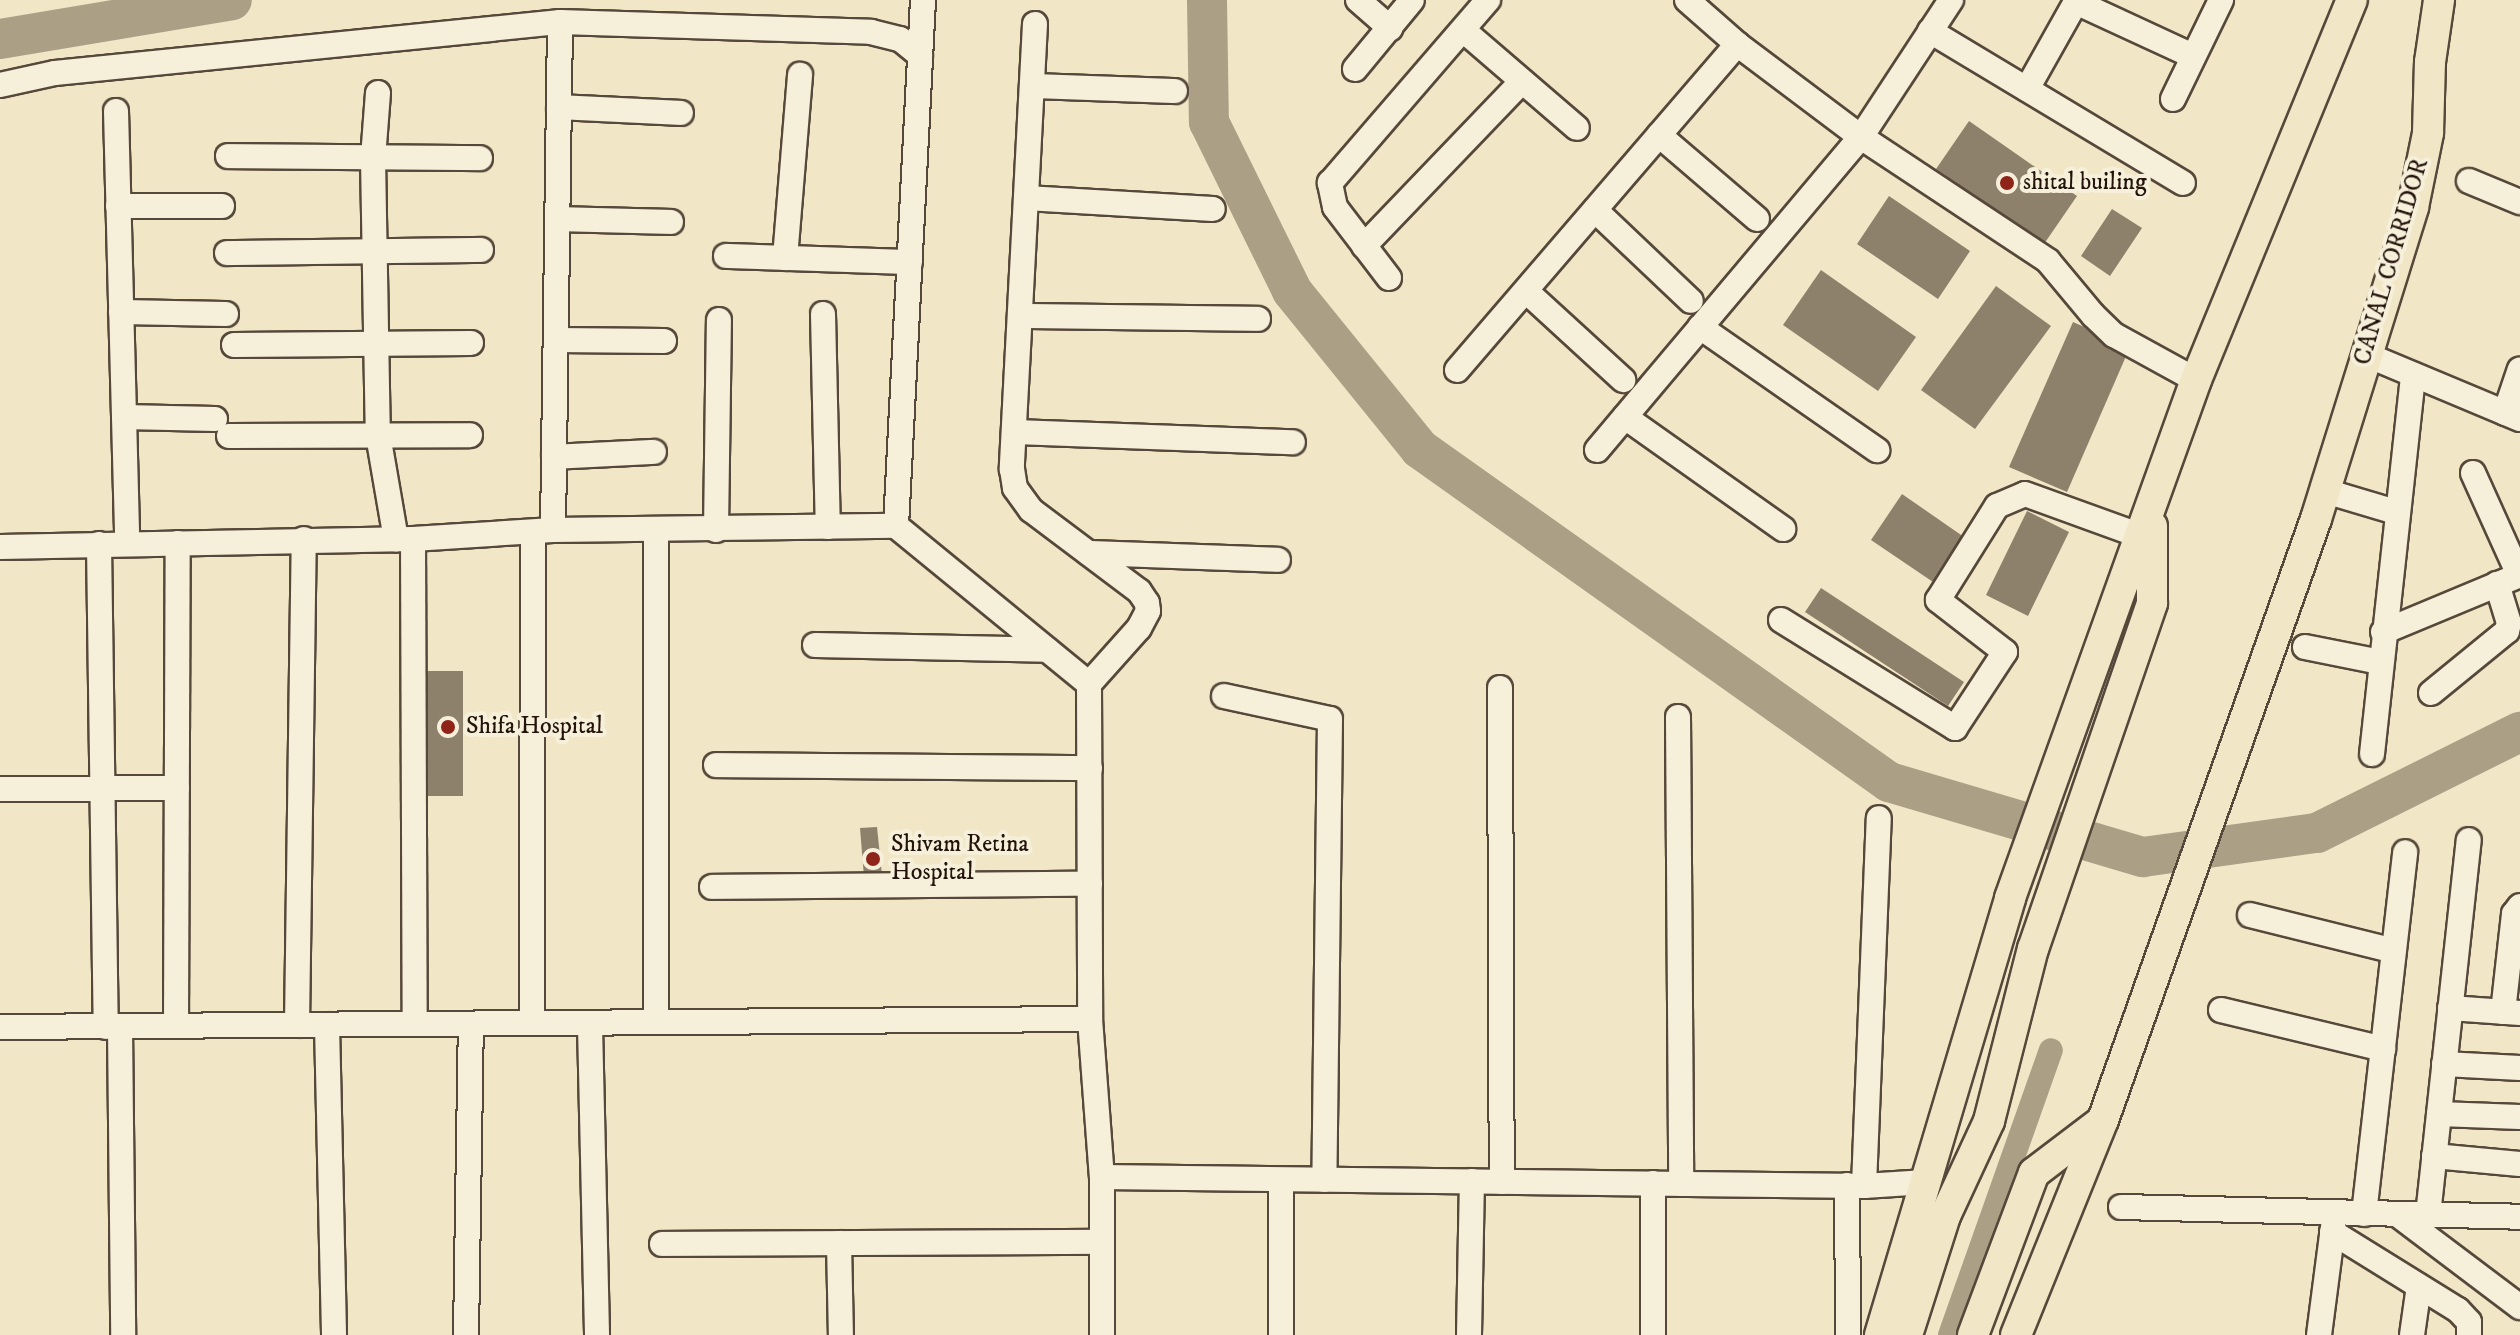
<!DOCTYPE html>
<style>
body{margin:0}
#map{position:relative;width:2520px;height:1335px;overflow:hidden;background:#f1e7c6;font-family:"IM FELL DW Pica",serif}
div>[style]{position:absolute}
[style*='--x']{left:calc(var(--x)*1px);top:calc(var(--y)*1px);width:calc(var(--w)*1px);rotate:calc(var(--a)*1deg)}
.canal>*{height:24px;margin:-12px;padding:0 12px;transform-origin:12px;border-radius:12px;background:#ab9f86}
.river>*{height:40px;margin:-20px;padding:0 20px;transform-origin:20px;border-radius:20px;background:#ab9f86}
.building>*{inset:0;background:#8e816c}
.roads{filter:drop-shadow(2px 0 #56483a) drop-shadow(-2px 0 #56483a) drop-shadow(0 2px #56483a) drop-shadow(0 -2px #56483a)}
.minor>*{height:24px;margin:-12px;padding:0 12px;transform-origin:12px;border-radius:12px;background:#f6efda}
.major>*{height:30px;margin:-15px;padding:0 15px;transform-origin:15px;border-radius:15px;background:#f1e7c6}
.dots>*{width:22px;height:22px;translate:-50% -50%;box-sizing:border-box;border:4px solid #f6efda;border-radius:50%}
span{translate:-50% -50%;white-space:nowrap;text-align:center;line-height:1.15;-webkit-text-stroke:8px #f6efda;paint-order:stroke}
.poi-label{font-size:24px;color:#23130b}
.left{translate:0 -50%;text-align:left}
.street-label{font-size:24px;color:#23130b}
</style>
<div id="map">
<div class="canal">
<i style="--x:1950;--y:1335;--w:302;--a:-70.5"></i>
</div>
<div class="river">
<i style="--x:1207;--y:0;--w:122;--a:89.1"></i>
<i style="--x:1209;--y:122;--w:188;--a:63.8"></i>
<i style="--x:1292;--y:291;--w:203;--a:51"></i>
<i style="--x:1420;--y:449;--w:575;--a:35.38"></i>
<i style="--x:1889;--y:782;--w:265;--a:16.5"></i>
<i style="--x:2143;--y:857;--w:176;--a:-7.9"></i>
<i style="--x:2317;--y:833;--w:227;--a:-26.5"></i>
<i style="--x:0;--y:39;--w:235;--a:-9.5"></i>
</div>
<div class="building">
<i style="clip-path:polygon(1969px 121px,2077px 196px,2044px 244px,1936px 169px)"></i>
<i style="clip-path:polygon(1889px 196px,1970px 251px,1938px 299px,1857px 244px)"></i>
<i style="clip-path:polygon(2112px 209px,2142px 228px,2110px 276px,2081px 256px)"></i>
<i style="clip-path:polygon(1821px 270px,1916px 337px,1878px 391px,1783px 325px)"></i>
<i style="clip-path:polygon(1996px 286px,2051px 326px,1975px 429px,1921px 390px)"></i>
<i style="clip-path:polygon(2073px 322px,2130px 347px,2067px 492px,2009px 467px)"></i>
<i style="clip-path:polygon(1902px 494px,1964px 537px,1933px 582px,1871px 540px)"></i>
<i style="clip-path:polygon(2027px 511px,2069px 532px,2028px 616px,1986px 595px)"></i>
<i style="clip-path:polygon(1821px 588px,1964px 682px,1948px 706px,1805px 612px)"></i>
<i style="clip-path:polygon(426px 671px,463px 671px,463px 796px,425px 796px)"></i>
<i style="clip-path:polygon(877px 827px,882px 875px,864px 877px,860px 828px)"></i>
</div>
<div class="roads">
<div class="minor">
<i style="--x:923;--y:0;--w:527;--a:92.94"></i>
<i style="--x:896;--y:526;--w:249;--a:39.3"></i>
<i style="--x:1089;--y:684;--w:335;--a:89.8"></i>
<i style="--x:1090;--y:1019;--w:158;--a:85.7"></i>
<i style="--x:1102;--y:1177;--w:158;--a:90"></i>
<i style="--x:1358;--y:0;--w:43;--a:41.2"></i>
<i style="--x:1687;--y:0;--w:67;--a:41.3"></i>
<i style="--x:1737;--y:44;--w:155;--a:36.9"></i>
<i style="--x:1861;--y:137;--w:224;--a:33.5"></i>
<i style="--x:2048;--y:261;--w:70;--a:50.2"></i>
<i style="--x:2093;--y:315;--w:29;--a:44"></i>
<i style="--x:2114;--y:335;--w:94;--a:28.8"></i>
<i style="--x:2076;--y:2;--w:129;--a:24.8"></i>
<i style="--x:1035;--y:24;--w:446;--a:93"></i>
<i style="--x:1012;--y:469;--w:19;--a:81"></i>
<i style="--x:1015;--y:488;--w:27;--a:54"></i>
<i style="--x:1031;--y:510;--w:135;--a:36.9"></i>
<i style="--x:1139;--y:591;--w:14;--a:56"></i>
<i style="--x:1147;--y:603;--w:8;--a:83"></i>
<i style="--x:1148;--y:611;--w:19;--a:118"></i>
<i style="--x:1139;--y:628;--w:75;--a:131.8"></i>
<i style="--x:1463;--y:30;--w:150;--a:40.7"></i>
<i style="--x:1930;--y:31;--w:295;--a:31"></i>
<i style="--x:1355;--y:69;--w:89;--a:-50.4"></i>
<i style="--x:0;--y:85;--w:56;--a:-12.3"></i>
<i style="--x:55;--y:73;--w:508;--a:-5.77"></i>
<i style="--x:560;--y:22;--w:311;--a:1.8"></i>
<i style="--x:871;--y:32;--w:30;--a:14"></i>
<i style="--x:900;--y:39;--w:26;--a:39"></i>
<i style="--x:1032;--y:86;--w:143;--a:2"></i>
<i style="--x:2027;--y:89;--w:102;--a:-60.7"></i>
<i style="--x:378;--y:93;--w:65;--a:94.4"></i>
<i style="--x:373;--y:158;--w:277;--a:89"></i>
<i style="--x:378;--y:435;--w:106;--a:80.2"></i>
<i style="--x:2173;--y:99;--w:110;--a:-64.1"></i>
<i style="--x:559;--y:107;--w:122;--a:2.8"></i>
<i style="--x:116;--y:111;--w:433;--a:88.5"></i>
<i style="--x:1659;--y:135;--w:129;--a:40.6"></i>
<i style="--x:228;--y:156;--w:252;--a:0.5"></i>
<i style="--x:2469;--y:181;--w:55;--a:22.4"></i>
<i style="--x:1026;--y:198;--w:187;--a:3.4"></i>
<i style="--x:118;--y:206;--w:104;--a:0"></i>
<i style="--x:1595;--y:210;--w:132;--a:43.5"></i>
<i style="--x:558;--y:219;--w:113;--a:1.5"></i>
<i style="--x:1364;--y:246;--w:228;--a:-46.2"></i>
<i style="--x:227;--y:253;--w:254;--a:-0.7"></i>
<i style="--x:726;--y:256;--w:184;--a:1.9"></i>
<i style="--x:785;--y:258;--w:184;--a:-85.3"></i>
<i style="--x:1389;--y:278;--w:89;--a:-127.3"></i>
<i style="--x:1335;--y:207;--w:25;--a:-102"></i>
<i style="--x:1330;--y:183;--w:242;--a:-49.2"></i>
<i style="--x:1526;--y:291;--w:132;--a:42.5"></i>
<i style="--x:121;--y:312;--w:105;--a:1.1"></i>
<i style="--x:823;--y:314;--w:213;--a:88.7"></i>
<i style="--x:1020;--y:316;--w:238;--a:0.7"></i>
<i style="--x:1700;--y:327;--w:216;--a:34.8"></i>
<i style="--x:556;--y:340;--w:108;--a:0.5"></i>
<i style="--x:234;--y:345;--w:237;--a:-0.5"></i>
<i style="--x:2367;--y:355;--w:166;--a:22.7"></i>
<i style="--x:1457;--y:370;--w:430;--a:-49.3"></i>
<i style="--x:2505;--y:413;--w:46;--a:-71.2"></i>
<i style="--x:124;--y:417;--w:91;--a:1.3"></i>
<i style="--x:1625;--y:417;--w:194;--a:35.3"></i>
<i style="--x:1014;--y:432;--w:279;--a:2.1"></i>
<i style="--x:229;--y:436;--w:241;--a:-0.2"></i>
<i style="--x:1597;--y:450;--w:409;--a:-49.9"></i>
<i style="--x:1861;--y:137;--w:164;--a:-56.7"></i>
<i style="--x:554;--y:457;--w:100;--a:-2.9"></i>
<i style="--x:2473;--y:473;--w:112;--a:65.7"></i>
<i style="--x:2325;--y:491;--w:74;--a:16.5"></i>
<i style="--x:553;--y:530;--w:508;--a:-89.21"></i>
<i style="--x:716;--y:530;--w:210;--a:-89.2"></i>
<i style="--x:413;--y:539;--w:485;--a:89.8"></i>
<i style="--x:99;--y:544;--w:483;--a:89.2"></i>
<i style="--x:0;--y:547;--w:413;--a:-1.1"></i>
<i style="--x:413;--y:539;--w:140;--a:-3.7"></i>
<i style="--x:553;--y:530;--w:343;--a:-0.7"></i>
<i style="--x:1089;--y:553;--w:189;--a:2.1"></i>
<i style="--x:1781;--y:620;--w:205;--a:31.8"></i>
<i style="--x:1955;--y:728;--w:91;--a:-56.7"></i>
<i style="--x:2005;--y:652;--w:85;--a:-142.2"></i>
<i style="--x:1938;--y:600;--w:111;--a:-57.9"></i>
<i style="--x:1997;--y:506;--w:30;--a:-23"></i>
<i style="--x:2025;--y:494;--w:123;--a:19.9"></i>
<i style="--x:2383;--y:632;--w:148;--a:-22.6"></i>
<i style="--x:815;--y:645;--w:232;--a:1.2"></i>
<i style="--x:2305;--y:647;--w:76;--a:11.3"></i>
<i style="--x:1500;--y:688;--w:494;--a:89.8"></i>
<i style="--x:2431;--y:693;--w:98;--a:-39.2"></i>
<i style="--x:2507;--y:631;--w:8;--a:-76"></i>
<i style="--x:2509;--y:623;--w:41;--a:-107.1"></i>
<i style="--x:1224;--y:696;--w:108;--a:12.2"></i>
<i style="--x:1330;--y:719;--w:461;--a:90.7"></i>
<i style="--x:1678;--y:717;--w:467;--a:89.6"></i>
<i style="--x:2372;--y:754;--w:381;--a:-83.8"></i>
<i style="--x:716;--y:765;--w:374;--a:0.5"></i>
<i style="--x:0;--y:789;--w:177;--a:-0.3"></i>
<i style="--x:712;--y:887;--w:378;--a:-0.5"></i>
<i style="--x:2250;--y:915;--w:148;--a:14"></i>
<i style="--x:2450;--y:1008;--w:70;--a:4.1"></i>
<i style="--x:2221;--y:1010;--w:167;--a:13.5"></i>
<i style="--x:2503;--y:1012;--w:99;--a:-83.6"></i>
<i style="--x:2514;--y:914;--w:10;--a:-53"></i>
<i style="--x:656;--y:1022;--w:491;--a:-90"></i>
<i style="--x:532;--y:1023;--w:489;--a:-89.9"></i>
<i style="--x:297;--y:1025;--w:486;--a:-89.2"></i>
<i style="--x:327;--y:1025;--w:310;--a:88.7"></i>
<i style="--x:590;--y:1025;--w:310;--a:88.7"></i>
<i style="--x:176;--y:1026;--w:483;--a:-89.8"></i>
<i style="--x:0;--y:1027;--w:1090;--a:-0.42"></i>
<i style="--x:120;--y:1027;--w:308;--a:89.4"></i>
<i style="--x:2444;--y:1064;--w:76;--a:3"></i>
<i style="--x:2439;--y:1114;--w:81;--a:2.1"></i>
<i style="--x:2434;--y:1156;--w:86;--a:5.3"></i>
<i style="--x:1102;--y:1177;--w:762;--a:0.68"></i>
<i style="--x:1864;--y:1186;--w:62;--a:-3.7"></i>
<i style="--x:1653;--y:1183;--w:152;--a:90"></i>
<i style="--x:1847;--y:1185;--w:150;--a:89.6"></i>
<i style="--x:1864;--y:1186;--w:368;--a:-87.7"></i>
<i style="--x:2121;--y:1207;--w:399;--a:1.4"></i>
<i style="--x:2364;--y:1214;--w:364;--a:-83.5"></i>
<i style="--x:2398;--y:1215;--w:153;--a:37"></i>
<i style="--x:2428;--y:1215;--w:377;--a:-83.8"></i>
<i style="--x:2332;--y:1232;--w:148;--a:31.8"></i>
<i style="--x:2458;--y:1310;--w:16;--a:47"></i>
<i style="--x:2469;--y:1322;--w:13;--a:90"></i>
<i style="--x:839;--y:1243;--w:92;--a:88.8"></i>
<i style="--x:662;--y:1244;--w:440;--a:-0.3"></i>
<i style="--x:466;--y:1335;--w:309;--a:-89.1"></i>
<i style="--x:1281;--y:1335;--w:155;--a:-90"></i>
<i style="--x:1469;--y:1335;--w:154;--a:-88.9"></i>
<i style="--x:2319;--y:1335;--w:117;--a:-82.6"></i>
<i style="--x:2412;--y:1335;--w:49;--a:-81.9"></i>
</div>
<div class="major">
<i style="--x:1880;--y:1335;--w:456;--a:-73.4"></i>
<i style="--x:2010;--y:898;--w:550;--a:-70.25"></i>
<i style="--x:2196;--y:380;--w:411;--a:-67.7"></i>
<i style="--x:1907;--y:1335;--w:125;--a:-72.3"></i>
<i style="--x:1945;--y:1216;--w:105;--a:-65.1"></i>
<i style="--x:1989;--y:1121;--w:178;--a:-75.7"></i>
<i style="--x:2033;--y:949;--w:366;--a:-71"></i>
<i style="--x:2152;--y:603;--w:77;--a:-90"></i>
<i style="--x:1973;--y:1335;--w:173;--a:-69.4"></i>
<i style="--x:2034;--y:1173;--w:84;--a:-37.3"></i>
<i style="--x:2016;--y:1335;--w:232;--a:-68"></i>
<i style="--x:2103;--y:1120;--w:638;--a:-70.49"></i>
<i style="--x:2316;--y:519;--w:327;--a:-72.7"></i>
<i style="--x:2413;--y:207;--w:76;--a:-78.5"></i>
<i style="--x:2428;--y:133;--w:71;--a:-88.4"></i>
<i style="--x:2430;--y:62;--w:63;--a:-81.7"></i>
</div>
</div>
<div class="dots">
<i style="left:2007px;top:183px;background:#8f2418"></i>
<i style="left:448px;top:727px;background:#8f2418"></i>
<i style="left:873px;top:859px;background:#8f2418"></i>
</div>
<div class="poi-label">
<span class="left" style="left:2023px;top:183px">shital builing</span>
<span class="left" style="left:466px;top:727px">Shifa Hospital</span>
<span class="left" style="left:891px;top:859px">Shivam Retina<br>Hospital</span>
</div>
<div class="street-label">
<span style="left:2392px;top:262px;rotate:-74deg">CANAL CORRIDOR</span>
</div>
</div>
